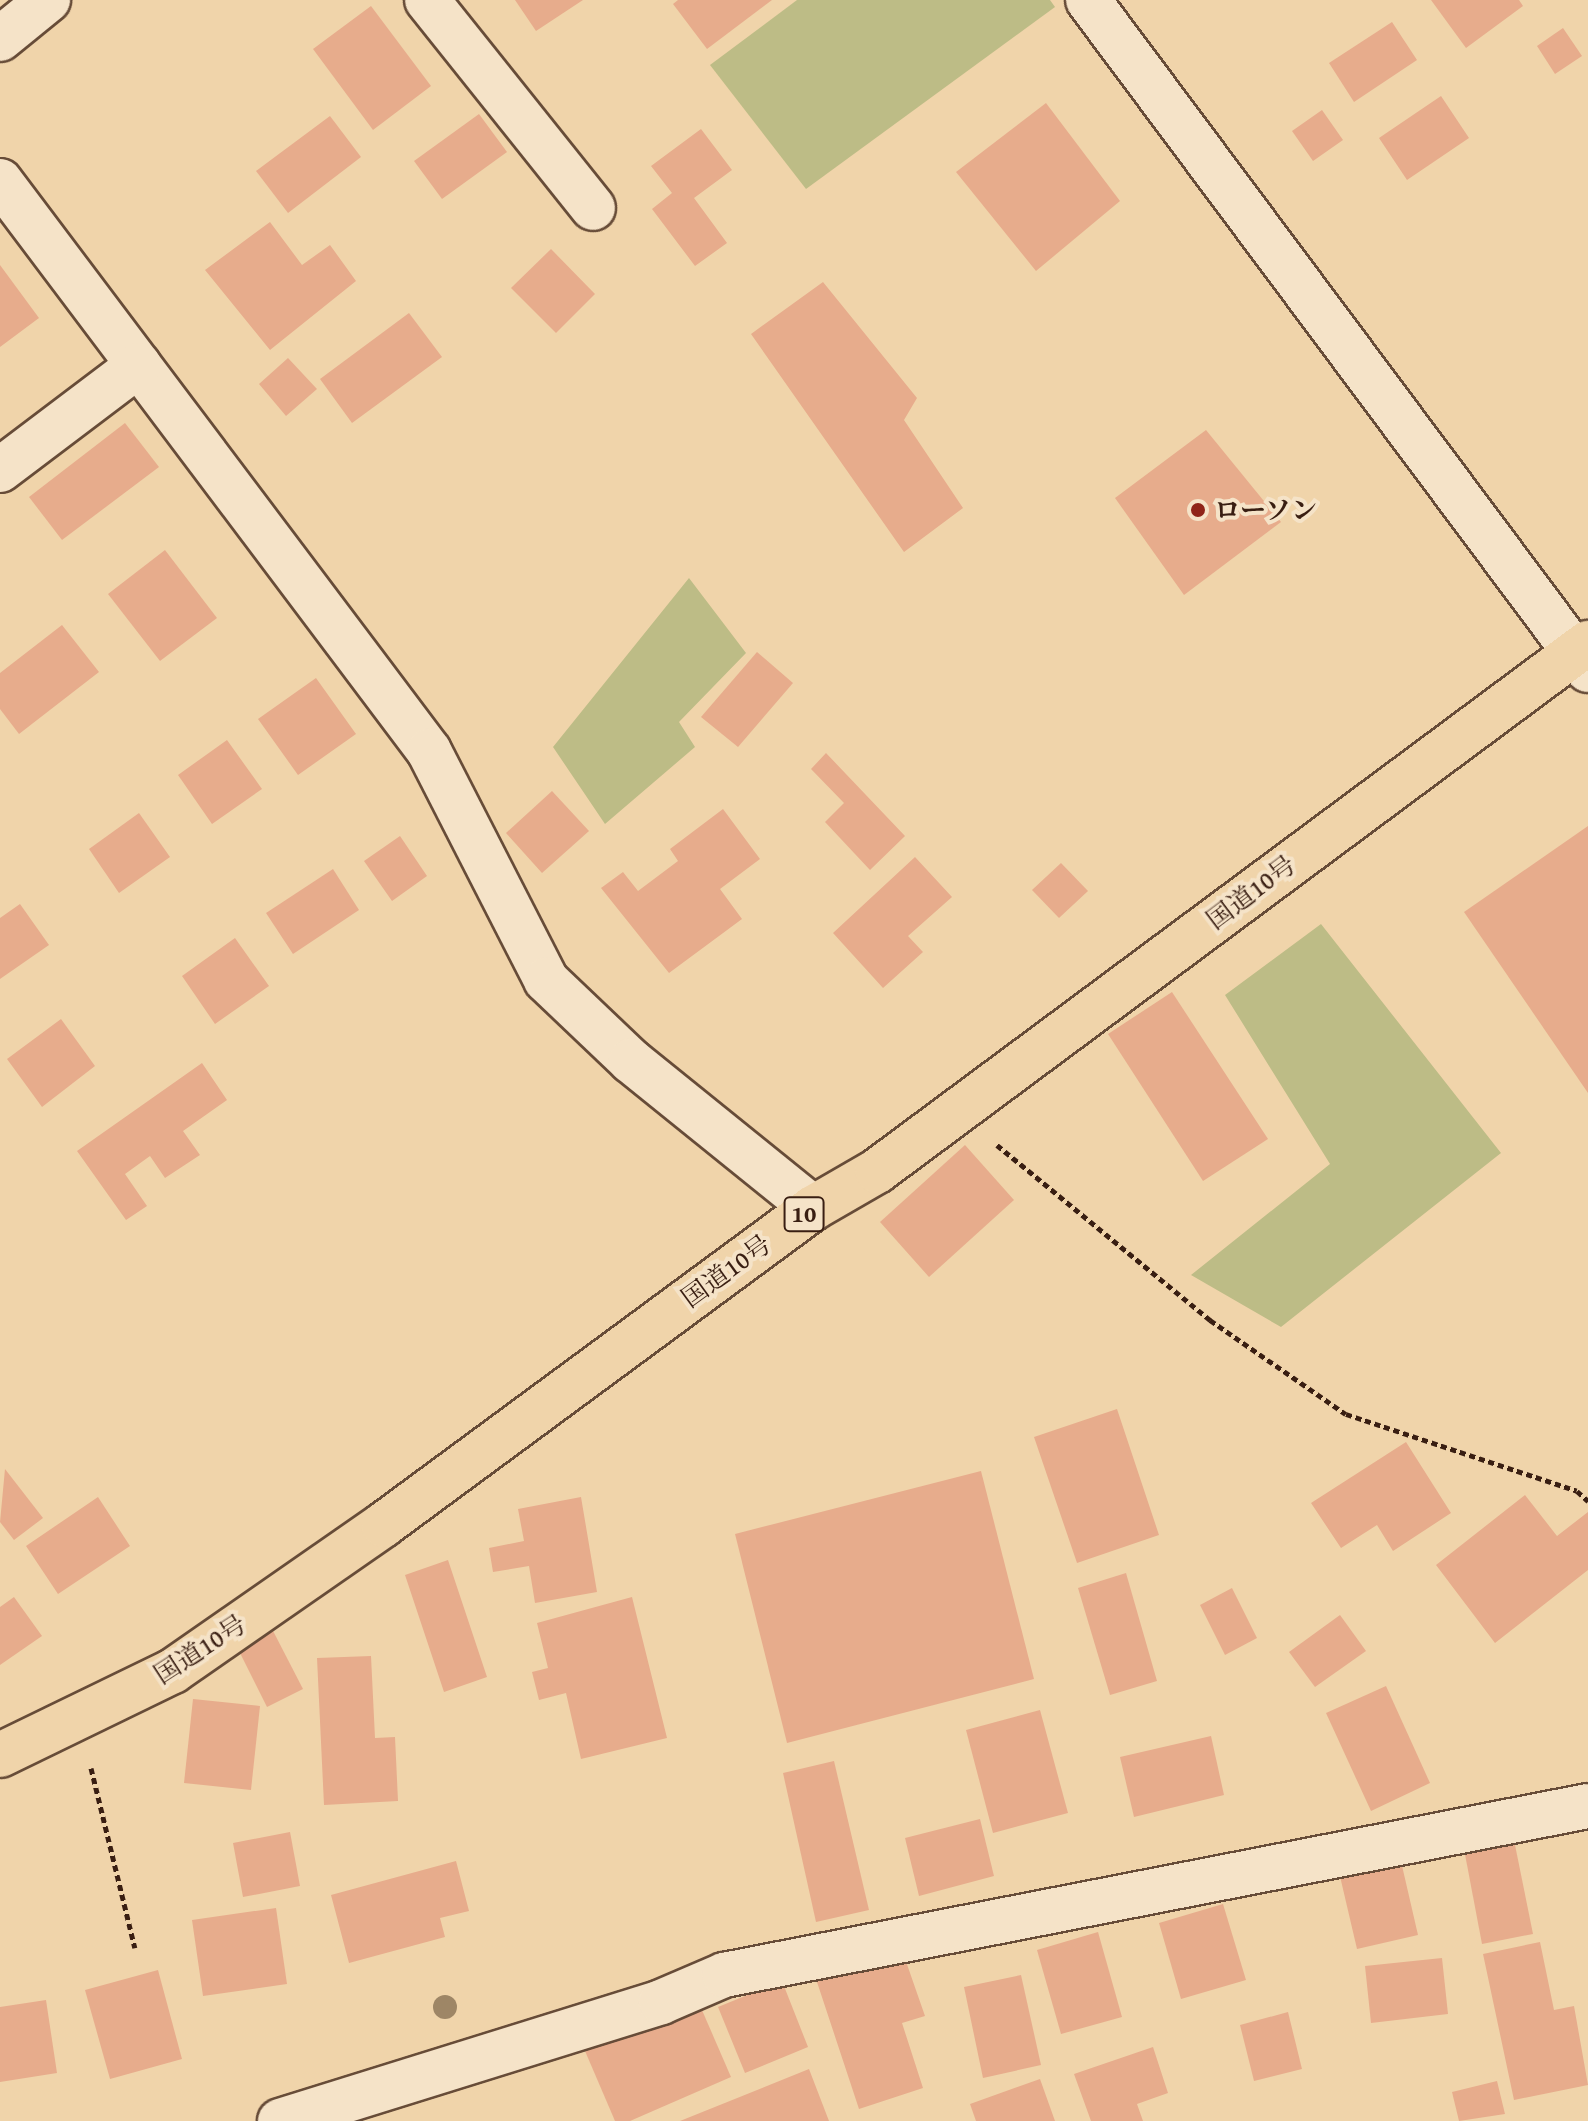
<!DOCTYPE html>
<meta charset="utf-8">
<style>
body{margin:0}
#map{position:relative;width:1588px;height:2121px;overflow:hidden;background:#f0d4aa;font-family:"Gentium Book Plus","Noto Serif JP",serif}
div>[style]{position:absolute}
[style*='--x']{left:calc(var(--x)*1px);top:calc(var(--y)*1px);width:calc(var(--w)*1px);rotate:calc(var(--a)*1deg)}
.green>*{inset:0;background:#bdbc86}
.building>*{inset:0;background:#e7ac8c}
.path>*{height:5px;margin-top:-2.5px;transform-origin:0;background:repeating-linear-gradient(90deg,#391e12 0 6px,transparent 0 10px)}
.roads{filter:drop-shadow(2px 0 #674c38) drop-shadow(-2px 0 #674c38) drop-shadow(0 2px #674c38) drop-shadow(0 -2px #674c38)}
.minor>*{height:44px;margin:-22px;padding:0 22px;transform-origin:22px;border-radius:22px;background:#f5e3c8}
.tertiary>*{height:44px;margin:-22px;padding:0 22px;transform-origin:22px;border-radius:22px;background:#f5e3c8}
.trunk>*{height:44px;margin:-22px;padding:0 22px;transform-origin:22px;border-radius:22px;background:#f0d4aa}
.trees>*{width:24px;height:24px;margin:-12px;border-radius:50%;background:#9e8666}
.dots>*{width:22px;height:22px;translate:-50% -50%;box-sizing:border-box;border:4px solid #f5e3c8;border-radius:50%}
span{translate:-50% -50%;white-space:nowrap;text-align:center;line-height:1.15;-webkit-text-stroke:8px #f5e3c8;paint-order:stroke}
.shield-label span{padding:2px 6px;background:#f5e3c8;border:2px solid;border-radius:6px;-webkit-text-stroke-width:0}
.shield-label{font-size:24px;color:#391e12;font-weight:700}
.poi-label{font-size:26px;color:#391e12;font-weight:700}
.left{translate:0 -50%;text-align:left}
.street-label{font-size:26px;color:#391e12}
</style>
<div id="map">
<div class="green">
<i style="clip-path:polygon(797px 0,1050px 0,1055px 7px,806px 189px,710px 65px)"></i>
<i style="clip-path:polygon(689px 578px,746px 653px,679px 722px,695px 747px,605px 824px,553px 747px)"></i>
<i style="clip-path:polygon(1321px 924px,1501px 1153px,1281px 1327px,1191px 1275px,1330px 1164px,1225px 995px)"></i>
</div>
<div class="building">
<i style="clip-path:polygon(515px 0,583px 0,536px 31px)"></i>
<i style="clip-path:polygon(678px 0,772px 0,707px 49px,673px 4px)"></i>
<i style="clip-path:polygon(1431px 0,1519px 0,1523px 6px,1466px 48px)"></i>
<i style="clip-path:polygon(371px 6px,431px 86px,373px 130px,313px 49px)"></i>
<i style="clip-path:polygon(1392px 22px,1417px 60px,1354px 102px,1329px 63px)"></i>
<i style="clip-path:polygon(1563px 28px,1582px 56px,1555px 74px,1537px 46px)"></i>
<i style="clip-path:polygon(1441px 96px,1469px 138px,1407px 180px,1379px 138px)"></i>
<i style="clip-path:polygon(1046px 103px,1120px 201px,1036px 271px,956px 172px)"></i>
<i style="clip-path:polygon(1322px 110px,1343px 140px,1313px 161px,1292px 131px)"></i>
<i style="clip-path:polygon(479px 114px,507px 152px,442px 199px,414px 161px)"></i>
<i style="clip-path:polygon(330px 116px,361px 157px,288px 213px,256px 171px)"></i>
<i style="clip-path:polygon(701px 129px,732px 170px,694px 198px,727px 243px,695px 266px,652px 209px,672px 193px,651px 166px)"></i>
<i style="clip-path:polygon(270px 222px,302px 265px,330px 245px,356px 281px,270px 350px,205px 270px)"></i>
<i style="clip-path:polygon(551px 249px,595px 294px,556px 333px,511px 288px)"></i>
<i style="clip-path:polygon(0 265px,39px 318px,0 347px)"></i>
<i style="clip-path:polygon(823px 282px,917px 398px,904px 420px,963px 508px,904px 552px,751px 334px)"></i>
<i style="clip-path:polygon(409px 313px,442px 357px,352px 423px,320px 379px)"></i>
<i style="clip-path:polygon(288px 358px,317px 389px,286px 416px,259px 384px)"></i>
<i style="clip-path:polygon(125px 423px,159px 467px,62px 540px,29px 497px)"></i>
<i style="clip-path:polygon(1206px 430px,1281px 522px,1184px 595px,1115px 498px)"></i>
<i style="clip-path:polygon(165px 550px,217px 618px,160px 661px,108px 594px)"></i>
<i style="clip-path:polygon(62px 625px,99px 672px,19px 734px,0 709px,0 673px)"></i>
<i style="clip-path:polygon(757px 652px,793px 683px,738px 747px,701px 717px)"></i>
<i style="clip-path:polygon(316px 678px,356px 734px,298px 775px,258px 719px)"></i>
<i style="clip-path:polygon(227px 740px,262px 789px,212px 824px,178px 775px)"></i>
<i style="clip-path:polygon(826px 753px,905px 836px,870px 870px,825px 822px,844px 803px,811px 769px)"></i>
<i style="clip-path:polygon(552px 791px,589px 831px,542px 873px,506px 833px)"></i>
<i style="clip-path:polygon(723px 809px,760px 859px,720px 889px,742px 919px,669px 973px,601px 888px,623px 872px,638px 891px,678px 861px,670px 849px)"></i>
<i style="clip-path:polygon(139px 813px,170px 857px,119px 893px,89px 849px)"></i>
<i style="clip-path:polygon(1588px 826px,1588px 1093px,1464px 912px)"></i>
<i style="clip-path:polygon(400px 836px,427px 876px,392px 901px,364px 861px)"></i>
<i style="clip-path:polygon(915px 857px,952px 897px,908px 936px,923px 952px,883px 988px,833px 933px)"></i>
<i style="clip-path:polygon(1061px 863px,1088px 891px,1059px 918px,1032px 890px)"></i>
<i style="clip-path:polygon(333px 869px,359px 910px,293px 954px,266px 913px)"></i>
<i style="clip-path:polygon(20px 904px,49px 945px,0 979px,0 918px)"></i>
<i style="clip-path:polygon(235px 938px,269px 986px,215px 1024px,182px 976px)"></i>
<i style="clip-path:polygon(1172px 992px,1268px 1139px,1203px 1181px,1108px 1034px)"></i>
<i style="clip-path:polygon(61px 1019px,95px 1066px,42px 1107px,7px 1059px)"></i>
<i style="clip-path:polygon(202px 1063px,227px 1100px,183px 1131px,200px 1155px,165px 1178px,150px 1156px,125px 1174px,147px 1206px,126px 1220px,77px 1151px)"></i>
<i style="clip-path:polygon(965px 1145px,1014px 1200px,929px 1277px,880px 1222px)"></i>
<i style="clip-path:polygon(1117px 1409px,1159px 1535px,1077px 1563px,1034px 1437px)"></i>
<i style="clip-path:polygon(1406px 1442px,1451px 1513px,1393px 1551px,1377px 1525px,1341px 1548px,1311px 1503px)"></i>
<i style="clip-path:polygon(5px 1469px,43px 1518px,14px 1540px,0 1522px)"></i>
<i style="clip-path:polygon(981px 1471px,1034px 1679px,787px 1743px,735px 1534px)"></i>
<i style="clip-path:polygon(1525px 1495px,1557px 1536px,1588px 1512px,1588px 1570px,1495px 1643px,1436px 1565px)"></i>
<i style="clip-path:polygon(98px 1497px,130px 1546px,58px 1594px,26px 1546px)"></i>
<i style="clip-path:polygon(581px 1497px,597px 1592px,535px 1603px,529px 1566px,493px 1572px,489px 1548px,524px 1541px,518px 1509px)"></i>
<i style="clip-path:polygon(448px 1560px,487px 1677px,444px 1692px,405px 1575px)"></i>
<i style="clip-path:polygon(1126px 1573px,1157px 1681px,1110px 1695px,1078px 1588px)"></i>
<i style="clip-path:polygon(1232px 1588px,1257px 1638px,1225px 1655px,1200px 1605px)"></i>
<i style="clip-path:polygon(14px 1597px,42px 1636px,0 1665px,0 1607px)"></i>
<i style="clip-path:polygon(632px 1597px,667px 1738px,581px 1759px,566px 1693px,539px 1700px,532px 1672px,548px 1668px,537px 1623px)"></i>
<i style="clip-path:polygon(1340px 1615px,1366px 1651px,1315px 1687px,1289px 1652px)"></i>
<i style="clip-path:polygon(271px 1627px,303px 1689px,267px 1707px,236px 1645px)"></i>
<i style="clip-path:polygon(371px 1656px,375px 1738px,395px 1737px,398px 1801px,324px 1805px,317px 1658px)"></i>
<i style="clip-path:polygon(1386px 1686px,1430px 1783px,1371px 1811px,1326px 1713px)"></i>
<i style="clip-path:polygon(193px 1699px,260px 1706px,251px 1790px,184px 1783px)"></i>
<i style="clip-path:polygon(1040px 1710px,1068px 1813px,993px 1833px,966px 1730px)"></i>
<i style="clip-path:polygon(1211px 1736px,1224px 1795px,1134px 1817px,1120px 1757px)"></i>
<i style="clip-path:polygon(834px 1761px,869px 1910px,816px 1922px,783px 1773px)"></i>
<i style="clip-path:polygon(980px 1819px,994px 1876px,919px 1896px,905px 1838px)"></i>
<i style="clip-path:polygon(290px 1832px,300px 1886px,243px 1897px,233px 1843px)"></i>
<i style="clip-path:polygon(1514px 1840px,1533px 1934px,1482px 1944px,1464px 1849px)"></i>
<i style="clip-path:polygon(1400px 1857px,1418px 1935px,1357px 1949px,1339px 1872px)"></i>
<i style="clip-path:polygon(456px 1861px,469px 1911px,440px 1918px,445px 1937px,349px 1963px,331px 1895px)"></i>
<i style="clip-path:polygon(1223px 1904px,1246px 1980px,1181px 1999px,1159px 1923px)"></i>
<i style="clip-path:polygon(276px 1908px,287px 1984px,203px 1996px,192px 1920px)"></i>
<i style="clip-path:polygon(1098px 1932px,1122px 2017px,1061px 2034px,1037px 1950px)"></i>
<i style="clip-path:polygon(1540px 1942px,1554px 2010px,1574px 2006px,1588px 2085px,1514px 2100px,1483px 1954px)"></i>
<i style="clip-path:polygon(902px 1950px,925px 2016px,902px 2023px,923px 2088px,859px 2109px,816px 1979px)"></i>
<i style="clip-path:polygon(1442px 1958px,1448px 2014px,1371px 2023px,1365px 1966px)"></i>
<i style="clip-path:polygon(158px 1970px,182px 2059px,110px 2079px,85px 1990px)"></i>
<i style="clip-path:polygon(1021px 1975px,1041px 2065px,983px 2078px,964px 1987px)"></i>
<i style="clip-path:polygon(782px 1981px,808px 2047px,745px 2073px,718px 2007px)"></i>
<i style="clip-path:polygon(695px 1994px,731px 2077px,630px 2121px,615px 2121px,582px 2044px)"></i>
<i style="clip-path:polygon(46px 2000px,57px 2073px,0 2082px,0 2007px)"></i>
<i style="clip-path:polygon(1288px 2012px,1302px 2069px,1254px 2081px,1240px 2025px)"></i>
<i style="clip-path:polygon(1153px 2047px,1168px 2093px,1137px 2104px,1143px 2121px,1091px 2121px,1074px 2074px)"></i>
<i style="clip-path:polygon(809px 2069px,829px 2121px,680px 2121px)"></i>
<i style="clip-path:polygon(1040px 2079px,1055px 2121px,976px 2121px,970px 2104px)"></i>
<i style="clip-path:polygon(1497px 2081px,1505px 2114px,1459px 2121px,1452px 2092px)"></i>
</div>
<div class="path">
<i style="--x:997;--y:1145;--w:276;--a:39.4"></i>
<i style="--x:1210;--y:1320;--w:165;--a:34.7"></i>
<i style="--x:1346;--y:1414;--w:243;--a:18.4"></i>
<i style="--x:1577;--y:1491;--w:15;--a:42"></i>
<i style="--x:91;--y:1768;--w:185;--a:76.3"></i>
</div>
<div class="roads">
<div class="minor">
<i style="--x:427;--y:0;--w:266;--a:51.4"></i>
<i style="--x:0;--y:39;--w:62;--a:-39.1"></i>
<i style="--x:0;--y:181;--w:713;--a:53.03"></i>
<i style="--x:429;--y:751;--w:257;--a:62.9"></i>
<i style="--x:546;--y:980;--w:117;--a:43.6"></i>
<i style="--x:631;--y:1061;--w:234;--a:38.9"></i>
<i style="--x:0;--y:470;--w:174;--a:-37.1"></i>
<i style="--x:280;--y:2121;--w:399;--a:-17.3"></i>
<i style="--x:661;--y:2002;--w:69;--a:-23.2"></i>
<i style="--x:724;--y:1975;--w:880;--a:-11.07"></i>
</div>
<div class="tertiary">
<i style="--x:1088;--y:0;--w:836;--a:53.27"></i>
</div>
<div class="trunk">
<i style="--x:0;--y:1755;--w:192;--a:-25.9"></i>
<i style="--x:173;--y:1671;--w:256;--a:-34.8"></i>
<i style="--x:383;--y:1525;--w:534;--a:-36.4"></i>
<i style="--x:813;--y:1208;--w:74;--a:-30"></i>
<i style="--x:877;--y:1171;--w:886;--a:-36.6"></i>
</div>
</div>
<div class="trees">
<i style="left:445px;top:2007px"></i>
</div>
<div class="dots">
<i style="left:1198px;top:510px;background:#8f2418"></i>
</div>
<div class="shield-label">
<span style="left:804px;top:1214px">10</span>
</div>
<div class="poi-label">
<span class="left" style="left:1214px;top:510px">ローソン</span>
</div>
<div class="street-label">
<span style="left:1251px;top:892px;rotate:-37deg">国道10号</span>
<span style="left:726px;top:1271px;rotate:-36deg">国道10号</span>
<span style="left:200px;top:1649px;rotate:-33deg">国道10号</span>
</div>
</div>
